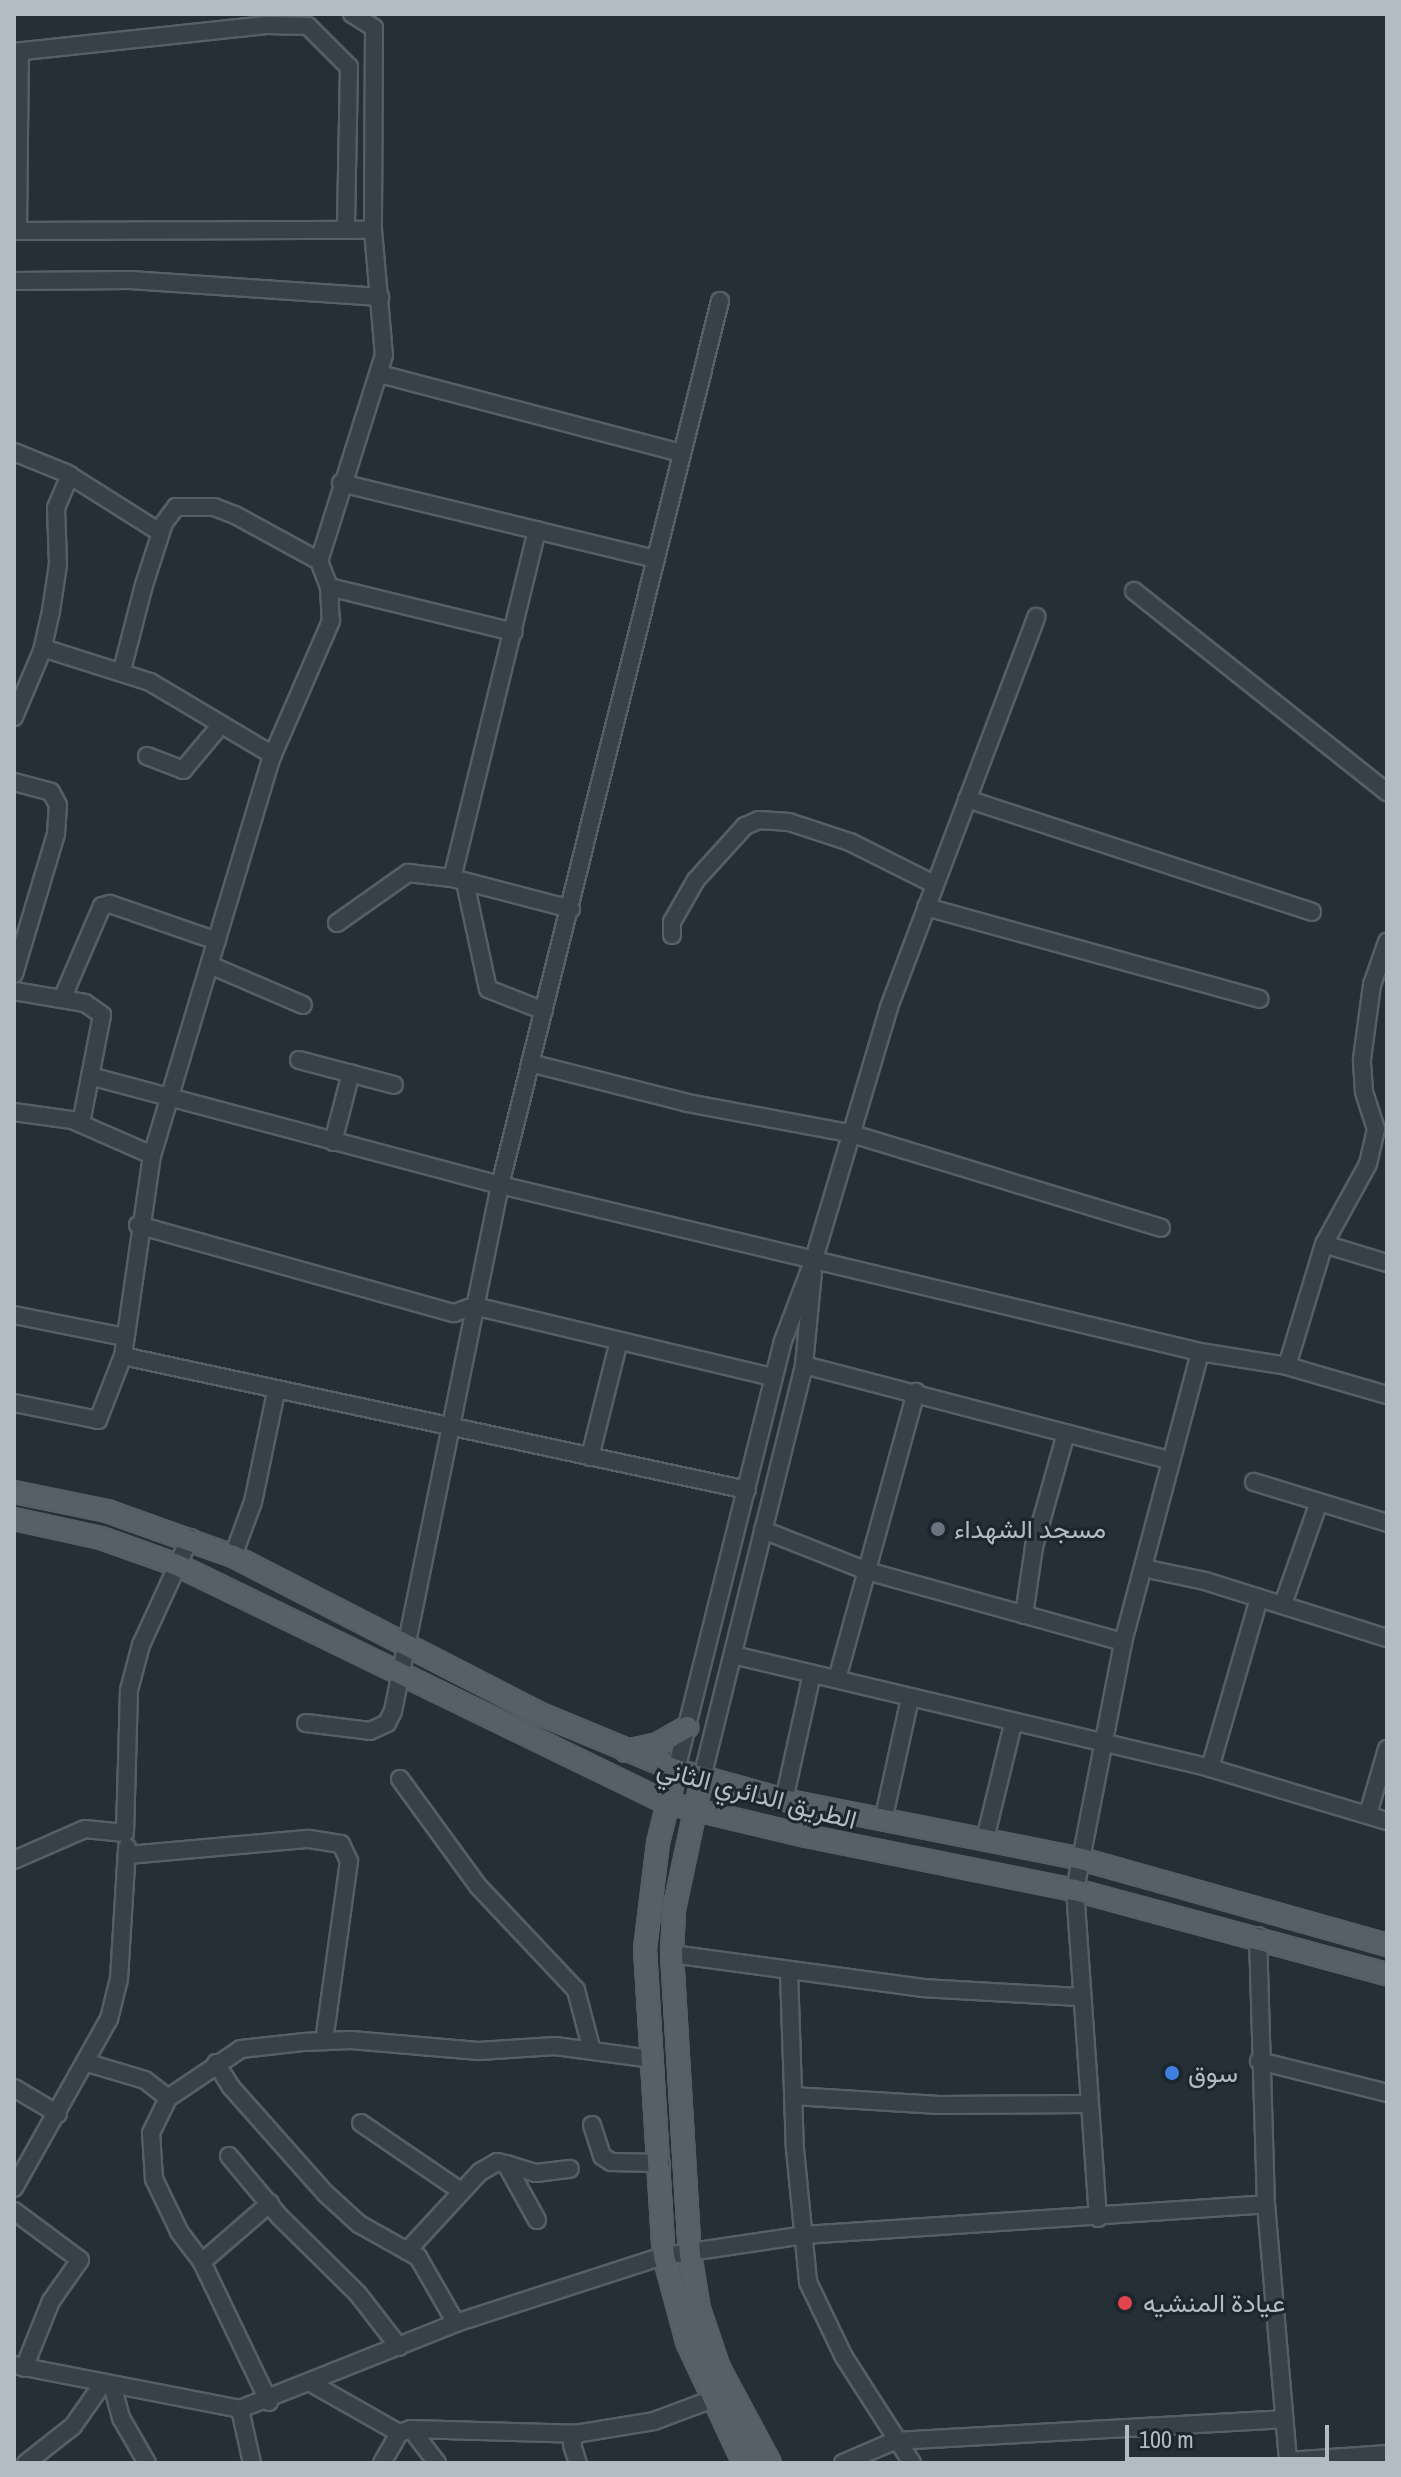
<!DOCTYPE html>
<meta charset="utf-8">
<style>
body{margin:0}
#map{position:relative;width:1401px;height:2477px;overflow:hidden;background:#243036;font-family:"Archivo Narrow",Vazirmatn,sans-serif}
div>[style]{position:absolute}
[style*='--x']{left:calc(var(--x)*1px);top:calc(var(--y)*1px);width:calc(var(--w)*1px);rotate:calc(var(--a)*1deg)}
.roads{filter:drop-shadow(2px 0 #555f65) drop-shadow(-2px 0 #555f65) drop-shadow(0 2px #555f65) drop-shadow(0 -2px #555f65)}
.minor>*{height:16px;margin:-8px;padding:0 8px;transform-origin:8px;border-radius:8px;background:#374147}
.major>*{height:20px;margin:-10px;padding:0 10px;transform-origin:10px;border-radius:10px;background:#556167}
.dots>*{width:22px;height:22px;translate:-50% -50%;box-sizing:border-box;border:4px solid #1c262c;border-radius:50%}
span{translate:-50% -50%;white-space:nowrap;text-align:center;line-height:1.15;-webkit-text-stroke:6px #1c262c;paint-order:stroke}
.poi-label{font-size:26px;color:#b2bcc3}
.left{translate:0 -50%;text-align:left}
.street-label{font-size:26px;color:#b2bcc3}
.frame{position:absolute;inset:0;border:16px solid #b2bcc3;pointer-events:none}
.scale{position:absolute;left:1125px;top:2425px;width:204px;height:36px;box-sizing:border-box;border:4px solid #b2bcc3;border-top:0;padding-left:10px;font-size:24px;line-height:28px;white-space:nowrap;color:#b2bcc3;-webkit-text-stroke:6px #1c262c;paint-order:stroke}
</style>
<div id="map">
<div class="roads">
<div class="minor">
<i style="--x:352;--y:14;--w:26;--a:32"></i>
<i style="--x:374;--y:28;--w:202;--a:90.3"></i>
<i style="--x:373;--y:230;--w:125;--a:85"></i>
<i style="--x:384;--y:355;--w:216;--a:107.5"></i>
<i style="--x:319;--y:561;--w:28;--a:69"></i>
<i style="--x:329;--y:587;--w:34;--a:87"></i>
<i style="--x:331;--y:621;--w:150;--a:113.5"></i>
<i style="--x:271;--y:759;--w:413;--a:106.7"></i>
<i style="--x:152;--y:1155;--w:203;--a:98.2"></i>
<i style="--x:123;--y:1356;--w:638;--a:12.12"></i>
<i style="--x:14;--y:52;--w:254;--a:-6.1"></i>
<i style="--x:267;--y:25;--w:41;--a:1.4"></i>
<i style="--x:308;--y:26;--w:58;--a:45"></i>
<i style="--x:349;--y:67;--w:163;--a:91.1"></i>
<i style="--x:14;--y:231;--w:359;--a:-0.2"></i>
<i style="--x:18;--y:231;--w:179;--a:-89.4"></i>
<i style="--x:14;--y:281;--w:116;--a:-0.5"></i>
<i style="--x:130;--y:280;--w:251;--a:3.9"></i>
<i style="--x:380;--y:374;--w:312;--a:14.7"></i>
<i style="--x:14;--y:452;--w:56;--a:22"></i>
<i style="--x:66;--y:473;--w:112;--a:32.3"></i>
<i style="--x:341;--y:483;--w:324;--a:13.6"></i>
<i style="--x:537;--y:530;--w:358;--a:103.7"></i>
<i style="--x:452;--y:878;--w:123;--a:14.6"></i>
<i style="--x:329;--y:587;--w:190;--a:13.7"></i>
<i style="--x:1134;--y:591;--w:323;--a:38.5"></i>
<i style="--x:43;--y:648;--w:112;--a:17.6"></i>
<i style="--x:150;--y:682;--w:143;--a:30.7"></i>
<i style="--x:122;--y:670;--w:88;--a:-75.5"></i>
<i style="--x:144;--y:585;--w:65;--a:-72.1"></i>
<i style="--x:164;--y:523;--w:20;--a:-53"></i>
<i style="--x:176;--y:507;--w:38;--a:0"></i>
<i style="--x:214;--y:507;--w:22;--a:21"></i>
<i style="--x:235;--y:515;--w:96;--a:28.7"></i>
<i style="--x:14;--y:717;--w:72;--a:-67"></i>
<i style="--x:42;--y:651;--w:41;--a:-77.3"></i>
<i style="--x:51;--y:611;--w:48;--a:-81.5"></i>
<i style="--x:58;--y:564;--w:56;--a:-92"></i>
<i style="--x:56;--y:508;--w:36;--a:-67"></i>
<i style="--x:147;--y:756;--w:39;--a:21"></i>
<i style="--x:183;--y:770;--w:56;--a:-50.1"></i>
<i style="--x:14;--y:782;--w:38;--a:15"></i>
<i style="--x:51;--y:792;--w:15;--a:62"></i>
<i style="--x:58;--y:805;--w:29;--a:94"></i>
<i style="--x:56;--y:834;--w:146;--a:106.7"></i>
<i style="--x:967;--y:799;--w:363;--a:18.1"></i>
<i style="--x:465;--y:882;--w:109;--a:77.9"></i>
<i style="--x:488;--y:989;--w:60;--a:21.4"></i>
<i style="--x:926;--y:907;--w:346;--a:15.4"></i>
<i style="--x:337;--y:923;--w:87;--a:-35.2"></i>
<i style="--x:408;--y:873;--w:44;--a:6.5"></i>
<i style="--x:672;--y:935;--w:13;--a:-90"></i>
<i style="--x:672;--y:922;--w:48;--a:-60.3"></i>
<i style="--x:696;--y:880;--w:73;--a:-47.8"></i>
<i style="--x:745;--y:826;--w:15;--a:-23"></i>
<i style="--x:759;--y:820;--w:30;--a:4"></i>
<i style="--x:789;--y:822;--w:64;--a:18.2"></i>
<i style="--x:850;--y:842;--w:94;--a:26.6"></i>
<i style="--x:210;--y:965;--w:101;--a:23.3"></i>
<i style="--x:14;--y:991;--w:72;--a:9.6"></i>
<i style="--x:85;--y:1003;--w:21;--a:35"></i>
<i style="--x:102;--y:1015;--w:110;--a:101"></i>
<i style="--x:62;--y:999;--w:101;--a:-66.7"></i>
<i style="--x:102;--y:906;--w:8;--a:-14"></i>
<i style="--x:110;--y:904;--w:113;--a:19.1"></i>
<i style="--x:299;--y:1060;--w:98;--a:14.7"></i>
<i style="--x:530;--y:1063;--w:163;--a:14.2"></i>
<i style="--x:688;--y:1103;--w:164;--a:10.6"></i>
<i style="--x:849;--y:1133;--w:326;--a:16.9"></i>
<i style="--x:90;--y:1076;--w:424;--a:14.9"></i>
<i style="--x:500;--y:1185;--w:720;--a:13.42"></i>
<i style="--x:1200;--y:1352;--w:88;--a:9.1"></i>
<i style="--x:1287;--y:1366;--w:104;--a:16.2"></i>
<i style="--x:14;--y:1112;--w:59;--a:7.9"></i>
<i style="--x:72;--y:1120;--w:87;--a:23.6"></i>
<i style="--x:333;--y:1142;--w:71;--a:-75.4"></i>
<i style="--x:138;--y:1225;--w:328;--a:15.6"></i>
<i style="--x:454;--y:1313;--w:21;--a:-19"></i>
<i style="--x:474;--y:1306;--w:307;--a:13.4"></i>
<i style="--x:1324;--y:1244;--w:66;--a:16.8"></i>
<i style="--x:14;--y:1315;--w:112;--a:11.3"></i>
<i style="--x:804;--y:1365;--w:377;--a:14.6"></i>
<i style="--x:1287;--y:1366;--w:127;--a:-73.1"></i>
<i style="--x:1324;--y:1244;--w:91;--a:-61.2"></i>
<i style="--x:1368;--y:1164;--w:36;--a:-77"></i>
<i style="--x:1376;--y:1129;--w:40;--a:-108"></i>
<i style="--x:1364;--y:1091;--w:32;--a:-94"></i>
<i style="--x:1362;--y:1059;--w:75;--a:-82.3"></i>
<i style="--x:1372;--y:985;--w:46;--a:-70.8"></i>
<i style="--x:14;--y:1403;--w:86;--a:11.4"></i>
<i style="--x:98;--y:1420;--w:69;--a:-68.7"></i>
<i style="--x:590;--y:1457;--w:120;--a:-76"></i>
<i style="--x:1254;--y:1482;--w:139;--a:17.1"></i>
<i style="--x:763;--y:1530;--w:112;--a:21.5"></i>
<i style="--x:867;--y:1571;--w:266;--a:15.5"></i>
<i style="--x:233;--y:1556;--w:58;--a:-69.7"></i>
<i style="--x:253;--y:1502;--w:112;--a:-78.2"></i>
<i style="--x:1143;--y:1568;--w:63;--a:11.8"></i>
<i style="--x:1205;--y:1581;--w:191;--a:17.4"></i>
<i style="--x:1283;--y:1604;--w:108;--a:-70.6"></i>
<i style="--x:1024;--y:1615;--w:69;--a:-81.6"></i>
<i style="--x:1034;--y:1547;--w:118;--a:-74.3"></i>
<i style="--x:733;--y:1655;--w:490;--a:13.3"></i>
<i style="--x:1210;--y:1768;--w:185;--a:16.7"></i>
<i style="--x:837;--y:1679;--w:298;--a:-74.6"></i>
<i style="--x:306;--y:1723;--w:64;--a:7.1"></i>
<i style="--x:370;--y:1731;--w:19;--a:-25"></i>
<i style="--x:387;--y:1723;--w:13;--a:-63"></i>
<i style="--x:393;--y:1711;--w:537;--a:-78.5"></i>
<i style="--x:500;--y:1185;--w:911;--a:-76.02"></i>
<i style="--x:1210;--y:1768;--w:177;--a:-73.9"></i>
<i style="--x:676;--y:1770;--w:442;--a:-76"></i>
<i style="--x:783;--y:1341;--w:88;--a:-69.3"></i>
<i style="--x:814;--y:1259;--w:263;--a:-73.4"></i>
<i style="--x:889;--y:1007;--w:417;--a:-69.3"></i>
<i style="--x:702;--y:1778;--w:425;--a:-76.1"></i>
<i style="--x:804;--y:1365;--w:93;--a:-84.5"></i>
<i style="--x:400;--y:1779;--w:132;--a:53.9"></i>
<i style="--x:478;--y:1886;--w:143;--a:46.7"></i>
<i style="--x:576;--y:1990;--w:63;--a:75.3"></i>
<i style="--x:784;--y:1800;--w:129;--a:-77.5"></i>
<i style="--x:1368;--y:1814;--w:68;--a:-73.7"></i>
<i style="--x:883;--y:1821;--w:126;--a:-77.6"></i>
<i style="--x:985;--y:1839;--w:118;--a:-76.3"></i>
<i style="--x:128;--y:1855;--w:182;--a:-5.1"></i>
<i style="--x:309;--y:1839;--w:32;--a:9"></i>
<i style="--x:341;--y:1844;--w:19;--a:65"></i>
<i style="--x:349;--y:1861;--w:182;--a:97.9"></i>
<i style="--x:14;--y:1860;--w:77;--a:-23.6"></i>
<i style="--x:85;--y:1829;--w:40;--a:5.7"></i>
<i style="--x:125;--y:1833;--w:143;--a:-88.4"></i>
<i style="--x:129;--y:1690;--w:47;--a:-75.1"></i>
<i style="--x:141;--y:1645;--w:118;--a:-65.4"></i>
<i style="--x:1258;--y:1936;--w:268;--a:88.3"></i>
<i style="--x:1266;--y:2204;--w:260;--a:85.1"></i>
<i style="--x:672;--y:1954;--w:252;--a:7.7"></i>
<i style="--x:922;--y:1988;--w:157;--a:3.3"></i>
<i style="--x:789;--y:1972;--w:177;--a:88.1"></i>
<i style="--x:795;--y:2149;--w:134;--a:84.4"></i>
<i style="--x:808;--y:2282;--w:83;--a:64.4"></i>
<i style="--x:844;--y:2357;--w:126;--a:57.3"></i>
<i style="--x:1259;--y:2061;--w:132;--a:14"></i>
<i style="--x:88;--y:2063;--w:59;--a:16.6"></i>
<i style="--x:145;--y:2080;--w:29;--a:38"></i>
<i style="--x:216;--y:2063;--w:28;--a:58"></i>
<i style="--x:231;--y:2087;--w:142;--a:48.4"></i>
<i style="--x:325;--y:2193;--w:46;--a:42.4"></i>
<i style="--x:359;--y:2224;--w:68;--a:29.2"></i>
<i style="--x:418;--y:2257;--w:76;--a:60.1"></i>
<i style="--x:14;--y:2088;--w:51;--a:30.6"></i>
<i style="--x:793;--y:2096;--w:146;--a:3.5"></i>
<i style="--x:939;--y:2105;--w:149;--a:-0.4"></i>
<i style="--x:361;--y:2123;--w:122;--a:34.3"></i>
<i style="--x:592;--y:2125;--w:33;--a:72"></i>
<i style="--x:602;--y:2156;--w:11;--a:34"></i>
<i style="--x:611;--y:2162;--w:50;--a:1.1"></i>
<i style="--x:229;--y:2156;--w:78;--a:50.2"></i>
<i style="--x:279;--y:2216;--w:111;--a:44.6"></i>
<i style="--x:358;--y:2294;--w:67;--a:52.3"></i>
<i style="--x:14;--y:2188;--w:194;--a:-60.7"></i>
<i style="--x:109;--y:2019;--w:41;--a:-76"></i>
<i style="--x:119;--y:1979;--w:132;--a:-86.5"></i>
<i style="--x:14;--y:2211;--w:82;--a:36.6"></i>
<i style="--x:80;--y:2260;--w:50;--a:125.3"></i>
<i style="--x:51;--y:2301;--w:72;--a:111.9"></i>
<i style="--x:1098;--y:2218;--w:329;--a:-94"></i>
<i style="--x:1075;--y:1890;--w:253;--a:-79"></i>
<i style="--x:1123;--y:1642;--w:300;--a:-75.1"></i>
<i style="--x:537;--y:2220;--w:64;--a:-119"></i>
<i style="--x:506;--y:2164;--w:31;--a:17"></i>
<i style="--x:536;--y:2173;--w:34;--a:-7"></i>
<i style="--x:407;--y:2251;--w:108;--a:-47.3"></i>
<i style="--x:480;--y:2172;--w:20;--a:-30"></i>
<i style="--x:497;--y:2162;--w:9;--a:13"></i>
<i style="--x:202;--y:2262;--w:90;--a:-40.9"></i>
<i style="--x:14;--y:2365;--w:230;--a:11"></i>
<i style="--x:240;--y:2409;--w:232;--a:-21.7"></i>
<i style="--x:456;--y:2323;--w:219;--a:-17.9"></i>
<i style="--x:664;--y:2256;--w:142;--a:-8.5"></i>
<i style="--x:804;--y:2235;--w:463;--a:-3.8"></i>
<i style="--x:311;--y:2383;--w:101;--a:29.6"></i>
<i style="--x:399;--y:2433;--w:13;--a:-18"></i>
<i style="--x:411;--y:2429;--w:164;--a:1.7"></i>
<i style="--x:575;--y:2434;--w:80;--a:-9.3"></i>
<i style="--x:654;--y:2421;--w:60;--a:-20.6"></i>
<i style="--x:113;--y:2388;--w:31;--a:75"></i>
<i style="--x:121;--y:2418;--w:52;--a:60"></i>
<i style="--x:269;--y:2402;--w:155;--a:-115.6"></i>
<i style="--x:202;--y:2262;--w:39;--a:-127"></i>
<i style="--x:179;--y:2231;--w:58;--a:-115.7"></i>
<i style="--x:154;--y:2179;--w:46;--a:-93.7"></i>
<i style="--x:151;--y:2133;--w:39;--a:-64"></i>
<i style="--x:168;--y:2098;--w:88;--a:-33.9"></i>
<i style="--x:241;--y:2049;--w:62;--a:-6.4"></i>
<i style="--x:303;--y:2042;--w:48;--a:-2.4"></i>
<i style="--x:351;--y:2040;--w:128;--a:4.9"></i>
<i style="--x:479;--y:2051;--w:76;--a:-3.8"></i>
<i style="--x:555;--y:2046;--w:99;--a:7.6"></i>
<i style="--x:240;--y:2409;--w:55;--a:77.5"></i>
<i style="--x:411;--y:2429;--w:43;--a:52.6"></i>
<i style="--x:575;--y:2434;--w:11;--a:105"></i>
<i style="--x:572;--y:2445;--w:19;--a:72"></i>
<i style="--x:1288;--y:2461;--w:99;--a:-4"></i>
<i style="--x:26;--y:2463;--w:60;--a:-38.2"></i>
<i style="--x:73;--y:2426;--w:49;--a:-55"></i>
<i style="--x:382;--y:2463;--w:34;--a:-60"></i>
<i style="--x:843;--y:2463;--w:56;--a:-23.3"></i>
<i style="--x:894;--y:2441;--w:390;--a:-3.2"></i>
</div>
<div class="major">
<i style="--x:14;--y:1492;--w:95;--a:11.5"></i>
<i style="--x:107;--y:1511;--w:134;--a:19.7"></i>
<i style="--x:233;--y:1556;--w:348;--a:27.2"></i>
<i style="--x:543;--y:1715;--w:144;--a:22.5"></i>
<i style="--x:676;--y:1770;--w:112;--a:15.5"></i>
<i style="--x:784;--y:1800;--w:300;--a:11.2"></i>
<i style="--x:1078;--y:1858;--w:321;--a:15.7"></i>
<i style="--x:14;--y:1519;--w:89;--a:12.3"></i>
<i style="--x:101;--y:1538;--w:81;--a:19.6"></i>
<i style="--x:177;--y:1565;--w:545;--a:25.91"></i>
<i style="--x:667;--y:1803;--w:143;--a:13.4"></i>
<i style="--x:806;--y:1836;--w:274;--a:11.4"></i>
<i style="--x:1075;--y:1890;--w:323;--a:15.1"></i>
<i style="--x:626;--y:1751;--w:33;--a:-12"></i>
<i style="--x:658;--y:1744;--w:34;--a:-30"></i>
<i style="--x:676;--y:1770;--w:75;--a:103.9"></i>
<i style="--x:658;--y:1843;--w:107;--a:97"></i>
<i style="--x:645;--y:1949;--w:308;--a:86.5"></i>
<i style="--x:664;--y:2256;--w:89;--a:75"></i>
<i style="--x:687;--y:2342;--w:134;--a:64.8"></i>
<i style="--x:702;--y:1778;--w:135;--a:102"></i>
<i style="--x:674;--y:1910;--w:44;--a:92.6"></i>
<i style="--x:672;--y:1954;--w:301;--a:86.6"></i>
<i style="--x:690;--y:2254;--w:56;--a:80.7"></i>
<i style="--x:699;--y:2309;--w:62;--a:71.3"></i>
<i style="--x:719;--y:2368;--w:108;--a:61.8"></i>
</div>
</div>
<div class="dots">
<i style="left:938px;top:1529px;background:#6b7280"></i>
<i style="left:1172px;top:2073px;background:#3f7fe0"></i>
<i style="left:1125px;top:2303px;background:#e0444e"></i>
</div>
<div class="poi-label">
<span class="left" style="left:954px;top:1529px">مسجد الشهداء</span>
<span class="left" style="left:1188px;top:2073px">سوق</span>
<span class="left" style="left:1143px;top:2303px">عيادة المنشيه</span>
</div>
<div class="street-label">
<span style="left:757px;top:1794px;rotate:15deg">الطريق الدائري الثاني</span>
</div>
<div class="frame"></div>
<div class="scale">100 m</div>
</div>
